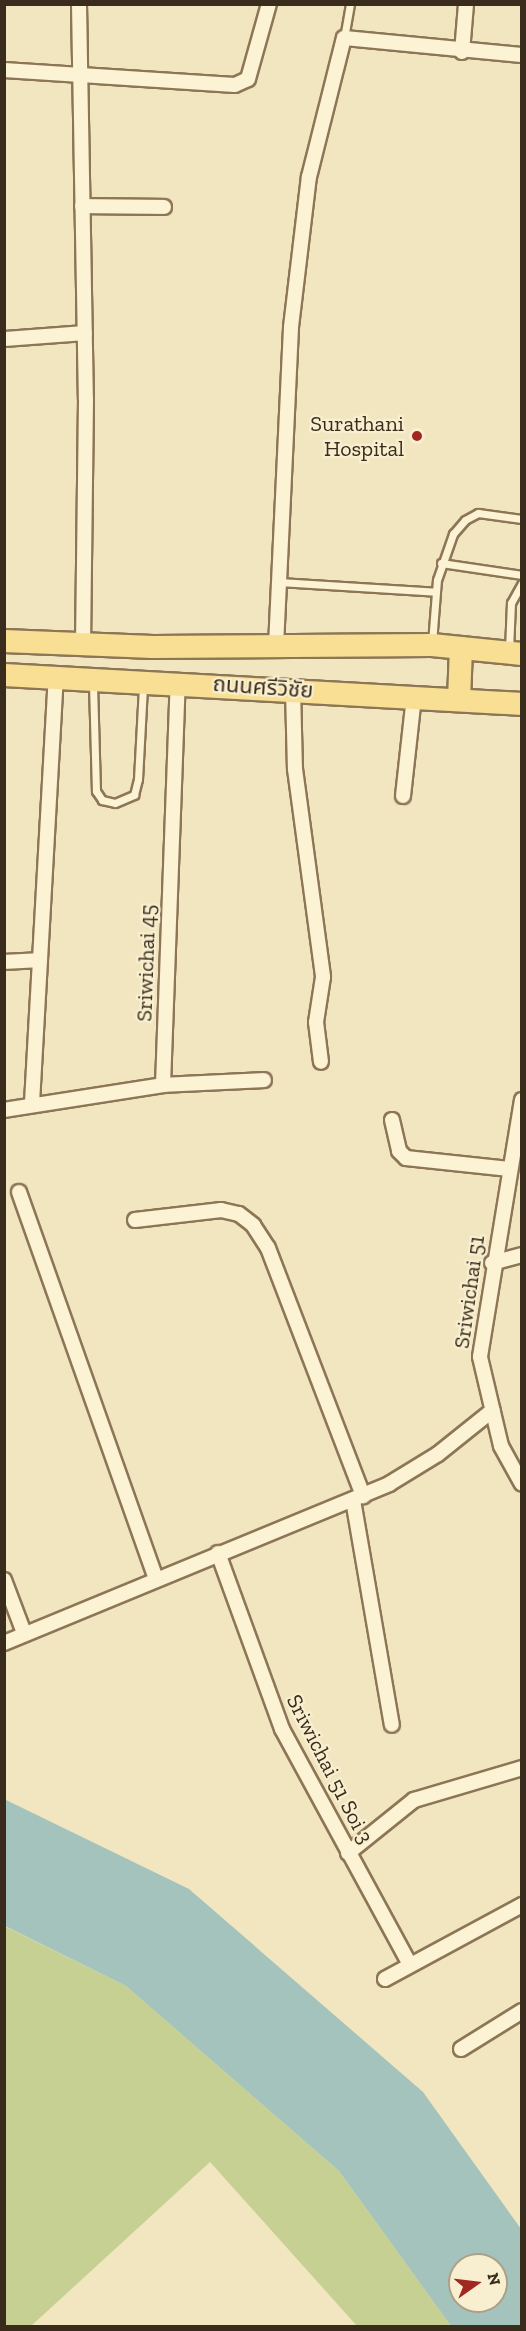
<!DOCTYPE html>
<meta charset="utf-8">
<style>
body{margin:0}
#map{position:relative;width:526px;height:2331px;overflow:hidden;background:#f2e6c0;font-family:"Zilla Slab","Noto Sans Thai",serif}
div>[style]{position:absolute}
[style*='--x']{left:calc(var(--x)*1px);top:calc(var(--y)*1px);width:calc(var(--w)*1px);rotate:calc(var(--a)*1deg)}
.green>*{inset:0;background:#c6d093}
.water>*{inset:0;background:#a3c3bc}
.roads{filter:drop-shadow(2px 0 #8c7656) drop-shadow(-2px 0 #8c7656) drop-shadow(0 2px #8c7656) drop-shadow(0 -2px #8c7656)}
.service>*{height:7px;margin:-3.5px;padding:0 3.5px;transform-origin:3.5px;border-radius:3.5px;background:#fcf2d4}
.minor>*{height:14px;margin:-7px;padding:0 7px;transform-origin:7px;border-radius:7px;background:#fcf2d4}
.primary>*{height:22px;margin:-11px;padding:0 11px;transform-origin:11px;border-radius:11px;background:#f8df94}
.dots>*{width:16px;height:16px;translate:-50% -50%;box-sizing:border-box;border:3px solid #f8efd0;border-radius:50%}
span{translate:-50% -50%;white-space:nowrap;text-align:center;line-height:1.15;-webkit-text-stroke:4.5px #f8efd0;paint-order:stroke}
.poi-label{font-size:22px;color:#3a2c1c}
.right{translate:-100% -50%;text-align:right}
.street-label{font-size:22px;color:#3a2c1c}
.frame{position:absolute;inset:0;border:6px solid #3a2c1c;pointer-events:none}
.north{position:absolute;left:448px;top:2253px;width:60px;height:60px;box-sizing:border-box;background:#f8efd0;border:2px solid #aca188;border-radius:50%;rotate:76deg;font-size:16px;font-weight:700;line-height:24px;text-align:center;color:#3a2c1c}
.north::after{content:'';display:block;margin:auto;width:21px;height:27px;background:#a02821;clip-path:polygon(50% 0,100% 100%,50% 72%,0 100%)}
</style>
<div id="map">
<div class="green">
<i style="clip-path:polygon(4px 1926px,126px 1986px,339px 2171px,451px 2326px,357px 2326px,210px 2162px,31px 2326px,5px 2326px)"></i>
</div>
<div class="water">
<i style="clip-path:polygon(evenodd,4px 1799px,189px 1889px,423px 2092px,521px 2229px,521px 2326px,451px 2326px,339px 2171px,126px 1986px,5px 1926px,4px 1799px,460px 2265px,496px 2265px,496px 2301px,460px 2301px,460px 2265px)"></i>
</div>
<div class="roads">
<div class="service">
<i style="--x:344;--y:38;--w:35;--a:-80"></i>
<i style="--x:441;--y:563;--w:82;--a:8.4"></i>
<i style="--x:279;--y:582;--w:157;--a:3.6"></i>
<i style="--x:432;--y:643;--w:63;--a:-85.5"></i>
<i style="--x:437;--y:580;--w:49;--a:-70.8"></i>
<i style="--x:453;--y:534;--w:18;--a:-49"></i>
<i style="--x:465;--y:520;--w:15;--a:-28"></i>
<i style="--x:478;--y:513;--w:44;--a:7.8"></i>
<i style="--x:509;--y:650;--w:47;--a:-87.6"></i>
<i style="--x:511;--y:603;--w:23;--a:-61"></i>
<i style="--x:93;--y:684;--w:107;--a:88.4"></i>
<i style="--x:96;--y:791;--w:11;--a:56"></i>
<i style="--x:102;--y:800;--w:13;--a:13"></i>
<i style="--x:115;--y:803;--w:21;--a:-23"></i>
<i style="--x:134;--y:795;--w:16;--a:-76"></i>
<i style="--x:138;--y:779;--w:93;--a:-86.9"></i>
</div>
<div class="minor">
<i style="--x:79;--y:4;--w:396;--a:89"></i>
<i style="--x:86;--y:400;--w:244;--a:90.7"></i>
<i style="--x:462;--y:52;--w:48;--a:-85.2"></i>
<i style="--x:4;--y:70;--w:231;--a:3.7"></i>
<i style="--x:235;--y:85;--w:14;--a:-25"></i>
<i style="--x:248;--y:79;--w:78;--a:-74.4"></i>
<i style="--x:82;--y:206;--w:82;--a:0.7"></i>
<i style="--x:4;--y:339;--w:81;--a:-4.2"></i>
<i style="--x:276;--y:646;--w:319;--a:-87.3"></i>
<i style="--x:291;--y:327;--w:151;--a:-83.2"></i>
<i style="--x:309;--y:177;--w:143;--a:-75.9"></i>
<i style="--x:344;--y:38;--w:179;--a:5.5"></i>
<i style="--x:293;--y:689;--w:80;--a:88.6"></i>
<i style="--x:295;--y:769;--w:210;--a:82.3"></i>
<i style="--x:323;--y:977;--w:46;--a:98.8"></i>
<i style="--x:316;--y:1022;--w:40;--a:82.9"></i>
<i style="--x:403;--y:796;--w:100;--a:-83.7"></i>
<i style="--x:4;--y:962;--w:36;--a:-3"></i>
<i style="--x:163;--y:1085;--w:101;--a:-2.8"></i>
<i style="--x:522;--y:1100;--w:260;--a:99.3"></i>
<i style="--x:480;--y:1357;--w:91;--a:76.7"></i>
<i style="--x:501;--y:1446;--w:43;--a:61.1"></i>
<i style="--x:32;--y:1103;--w:428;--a:-86.8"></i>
<i style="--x:4;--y:1110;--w:161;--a:-8.9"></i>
<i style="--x:163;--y:1085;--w:404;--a:-87.9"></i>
<i style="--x:392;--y:1120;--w:32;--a:77"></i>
<i style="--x:399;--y:1151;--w:10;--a:45"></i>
<i style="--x:406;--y:1158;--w:104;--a:6.1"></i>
<i style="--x:19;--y:1192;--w:410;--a:70.5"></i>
<i style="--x:135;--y:1220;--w:87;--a:-6.6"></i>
<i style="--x:221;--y:1210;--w:18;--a:13"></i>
<i style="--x:239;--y:1214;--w:18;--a:38"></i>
<i style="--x:253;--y:1225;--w:27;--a:57"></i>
<i style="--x:268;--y:1248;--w:266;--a:69"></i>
<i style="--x:492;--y:1263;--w:31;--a:-15"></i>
<i style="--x:353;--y:1500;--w:228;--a:80.2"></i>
<i style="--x:218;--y:1553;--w:187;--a:70"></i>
<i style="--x:282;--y:1729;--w:266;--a:61.5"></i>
<i style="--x:4;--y:1580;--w:57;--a:69.3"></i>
<i style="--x:4;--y:1643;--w:417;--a:-22.4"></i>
<i style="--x:389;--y:1484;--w:57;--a:-31.5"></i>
<i style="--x:438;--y:1454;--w:70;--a:-38.7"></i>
<i style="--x:348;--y:1853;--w:85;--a:-38.8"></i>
<i style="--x:414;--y:1800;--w:113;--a:-16.5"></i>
<i style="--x:385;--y:1979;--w:156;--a:-28.4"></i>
<i style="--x:461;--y:2049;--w:72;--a:-31.9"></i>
</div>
<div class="primary">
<i style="--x:4;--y:641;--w:149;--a:2.3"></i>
<i style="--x:153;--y:647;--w:279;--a:-0.4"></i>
<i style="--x:432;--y:645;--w:90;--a:5.7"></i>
<i style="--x:4;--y:675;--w:519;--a:3.2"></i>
<i style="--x:459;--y:700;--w:52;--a:-87.8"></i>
</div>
</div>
<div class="dots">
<i style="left:417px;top:436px;background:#a02821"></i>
</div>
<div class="poi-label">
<span class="right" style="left:404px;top:436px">Surathani<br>Hospital</span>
</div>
<div class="street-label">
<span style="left:263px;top:687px;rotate:4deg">ถนนศรีวิชัย</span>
<span style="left:146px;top:963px;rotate:-88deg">Sriwichai 45</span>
<span style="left:469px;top:1292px;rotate:-82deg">Sriwichai 51</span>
<span style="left:330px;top:1769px;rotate:63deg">Sriwichai 51 Soi 3</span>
</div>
<div class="frame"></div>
<div class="north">N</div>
</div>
